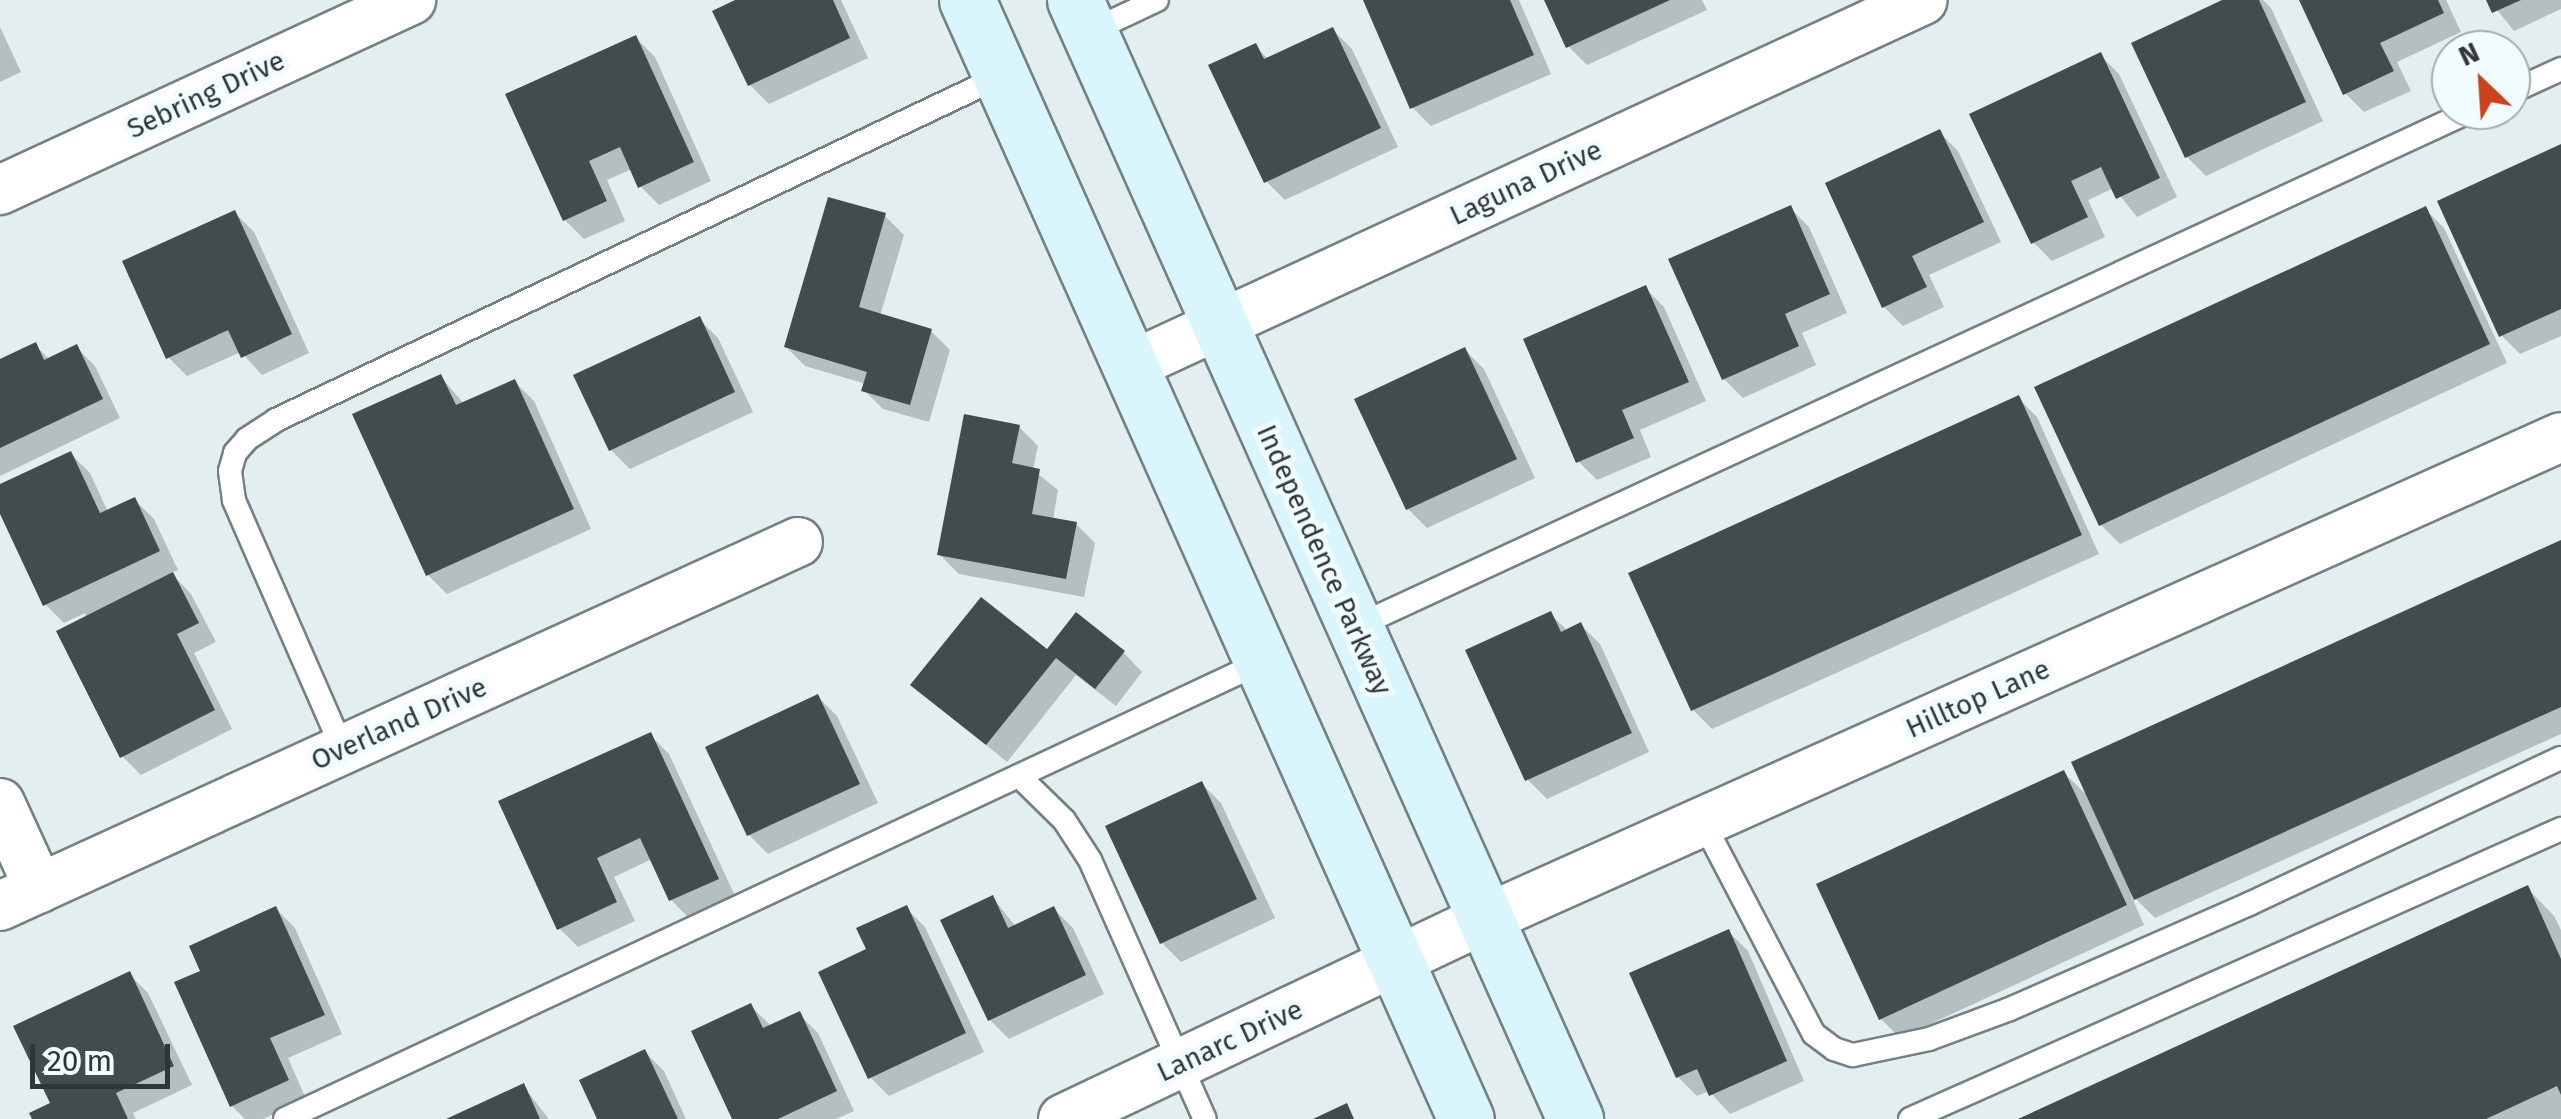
<!DOCTYPE html>
<style>
body{margin:0}
#map{position:relative;width:2561px;height:1119px;overflow:hidden;background:#e3eef1;font-family:"Fira Sans",sans-serif}
div>[style]{position:absolute}
[style*='--x']{left:calc(var(--x)*1px);top:calc(var(--y)*1px);width:calc(var(--w)*1px);rotate:calc(var(--a)*1deg)}
.shadow>*{inset:0;background:#0003}
.building>*{inset:0;background:#424b4e}
.roads{filter:drop-shadow(2px 0 #768083) drop-shadow(-2px 0 #768083) drop-shadow(0 2px #768083) drop-shadow(0 -2px #768083)}
.service>*{height:22px;margin:-11px;padding:0 11px;transform-origin:11px;border-radius:11px;background:#fff}
.minor>*{height:48px;margin:-24px;padding:0 24px;transform-origin:24px;border-radius:24px;background:#fff}
.secondary>*{height:55px;margin:-27.5px;padding:0 27.5px;transform-origin:27.5px;border-radius:27.5px;background:#daf6fd}
span{translate:-50% -50%;white-space:nowrap;text-align:center;line-height:1.15;-webkit-text-stroke:10px #f0fcff;paint-order:stroke}
.street-label{font-size:28px;color:#313537}
.north{position:absolute;left:2431px;top:30px;width:100px;height:100px;box-sizing:border-box;background:#f0fcff;border:2px solid #a4acaf;border-radius:50%;rotate:335deg;font-size:28px;font-weight:700;line-height:40px;text-align:center;color:#313537}
.north::after{content:'';display:block;margin:auto;width:35px;height:45px;background:#cb421c;clip-path:polygon(50% 0,100% 100%,50% 72%,0 100%)}
.scale{position:absolute;left:30px;top:1044px;width:140px;height:45px;box-sizing:border-box;border:5px solid #313537;border-top:0;padding-left:12px;font-size:30px;line-height:35px;white-space:nowrap;color:#313537;-webkit-text-stroke:8px #f0fcff;paint-order:stroke}
</style>
<div id="map">
<div class="shadow">
<i style="clip-path:polygon(741px 0,841px 0,868px 58px,769px 104px,750px 85px)"></i>
<i style="clip-path:polygon(1365px 0,1519px 0,1551px 74px,1431px 126px,1412px 107px)"></i>
<i style="clip-path:polygon(1546px 0,1702px 0,1707px 10px,1587px 65px,1568px 46px)"></i>
<i style="clip-path:polygon(2228px 0,2263px 0,2271px 8px,2323px 121px,2206px 176px,2187px 157px)"></i>
<i style="clip-path:polygon(2302px 0,2446px 0,2461px 32px,2397px 62px,2411px 91px,2364px 112px,2345px 93px)"></i>
<i style="clip-path:polygon(2489px 0,2561px 0,2561px 9px,2514px 31px)"></i>
<i style="clip-path:polygon(0 27px,21px 72px,0 82px)"></i>
<i style="clip-path:polygon(1333px 30px,1352px 49px,1398px 147px,1285px 200px,1266px 181px,1255px 46px,1269px 60px)"></i>
<i style="clip-path:polygon(636px 38px,655px 57px,711px 181px,659px 205px,640px 186px,632px 169px,607px 180px,625px 221px,584px 239px,565px 220px)"></i>
<i style="clip-path:polygon(2100px 55px,2119px 74px,2177px 197px,2137px 217px,2114px 188px,2088px 200px,2105px 237px,2052px 261px,2033px 242px)"></i>
<i style="clip-path:polygon(1939px 132px,1958px 151px,2001px 242px,1929px 275px,1944px 307px,1903px 326px,1884px 307px)"></i>
<i style="clip-path:polygon(2561px 147px,2561px 336px,2520px 354px,2501px 335px)"></i>
<i style="clip-path:polygon(1790px 208px,1809px 227px,1847px 313px,1802px 333px,1816px 365px,1743px 398px,1724px 379px)"></i>
<i style="clip-path:polygon(2425px 209px,2444px 228px,2507px 363px,2120px 544px,2101px 525px)"></i>
<i style="clip-path:polygon(235px 213px,254px 232px,309px 353px,262px 375px,241px 352px,187px 376px,168px 357px)"></i>
<i style="clip-path:polygon(885px 216px,904px 235px,880px 316px,931px 331px,950px 350px,929px 422px,883px 409px,864px 390px,866px 384px,805px 366px,786px 347px)"></i>
<i style="clip-path:polygon(1645px 288px,1664px 307px,1706px 401px,1640px 430px,1651px 457px,1597px 480px,1578px 461px)"></i>
<i style="clip-path:polygon(699px 319px,718px 338px,753px 412px,630px 469px,611px 450px)"></i>
<i style="clip-path:polygon(35px 345px,50px 360px,76px 347px,95px 366px,120px 418px,0 476px,0 362px)"></i>
<i style="clip-path:polygon(1465px 350px,1484px 369px,1535px 478px,1427px 528px,1408px 509px,1357px 400px)"></i>
<i style="clip-path:polygon(441px 377px,464px 404px,515px 382px,534px 401px,591px 529px,447px 594px,428px 575px)"></i>
<i style="clip-path:polygon(2018px 398px,2037px 417px,2099px 554px,1712px 729px,1693px 710px)"></i>
<i style="clip-path:polygon(1019px 427px,1038px 446px,1033px 470px,1058px 490px,1053px 520px,1076px 524px,1095px 543px,1084px 597px,959px 574px,940px 555px)"></i>
<i style="clip-path:polygon(71px 454px,90px 473px,108px 512px,135px 500px,154px 519px,178px 570px,171px 573px,191px 594px,216px 642px,194px 653px,232px 729px,141px 775px,122px 756px,85px 613px,64px 623px,45px 604px,0 508px,0 486px)"></i>
<i style="clip-path:polygon(2561px 543px,2561px 734px,2155px 918px,2130px 893px,2144px 925px,1900px 1038px,1881px 1019px,2064px 773px,2090px 798px)"></i>
<i style="clip-path:polygon(1550px 614px,1568px 631px,1581px 625px,1600px 644px,1649px 752px,1547px 799px,1528px 780px,1468px 651px)"></i>
<i style="clip-path:polygon(1048px 652px,1124px 653px,1142px 672px,1116px 706px,1076px 675px,1007px 762px,913px 685px)"></i>
<i style="clip-path:polygon(818px 697px,837px 716px,878px 803px,768px 854px,749px 835px,709px 748px)"></i>
<i style="clip-path:polygon(650px 735px,669px 754px,736px 898px,690px 919px,671px 900px,652px 859px,614px 877px,635px 921px,578px 947px,559px 928px)"></i>
<i style="clip-path:polygon(1202px 784px,1221px 803px,1275px 918px,1181px 962px,1162px 943px)"></i>
<i style="clip-path:polygon(2527px 888px,2554px 916px,2561px 930px,2561px 1119px,2024px 1119px)"></i>
<i style="clip-path:polygon(993px 898px,1016px 927px,1054px 909px,1073px 928px,1104px 994px,1009px 1039px,990px 1020px)"></i>
<i style="clip-path:polygon(906px 908px,925px 927px,984px 1052px,889px 1096px,870px 1077px)"></i>
<i style="clip-path:polygon(276px 909px,295px 928px,342px 1034px,288px 1058px,306px 1099px,263px 1119px,245px 1119px,232px 1106px,203px 972px)"></i>
<i style="clip-path:polygon(1729px 932px,1748px 951px,1804px 1081px,1730px 1114px,1709px 1091px,1697px 1096px,1678px 1077px)"></i>
<i style="clip-path:polygon(129px 974px,148px 993px,192px 1085px,133px 1113px,136px 1119px,35px 1119px,53px 1105px)"></i>
<i style="clip-path:polygon(751px 1006px,770px 1025px,799px 1014px,818px 1033px,854px 1111px,836px 1119px,735px 1119px)"></i>
<i style="clip-path:polygon(645px 1052px,664px 1071px,686px 1119px,599px 1119px)"></i>
<i style="clip-path:polygon(523px 1086px,549px 1119px,452px 1119px)"></i>
</div>
<div class="building">
<i style="clip-path:polygon(735px 0,833px 0,850px 38px,748px 86px,712px 11px)"></i>
<i style="clip-path:polygon(1363px 0,1510px 0,1534px 55px,1410px 109px)"></i>
<i style="clip-path:polygon(1544px 0,1670px 0,1566px 48px)"></i>
<i style="clip-path:polygon(2222px 0,2259px 0,2306px 102px,2185px 158px,2131px 43px)"></i>
<i style="clip-path:polygon(2299px 0,2438px 0,2444px 13px,2380px 43px,2394px 71px,2343px 95px)"></i>
<i style="clip-path:polygon(2486px 0,2521px 0,2492px 13px)"></i>
<i style="clip-path:polygon(1333px 27px,1381px 128px,1264px 183px,1208px 65px,1256px 43px,1264px 59px)"></i>
<i style="clip-path:polygon(636px 35px,694px 162px,638px 188px,620px 147px,589px 161px,607px 201px,563px 221px,505px 94px)"></i>
<i style="clip-path:polygon(2101px 52px,2160px 178px,2116px 199px,2101px 167px,2071px 181px,2088px 217px,2031px 244px,1969px 114px)"></i>
<i style="clip-path:polygon(1940px 129px,1984px 222px,1912px 256px,1927px 287px,1882px 308px,1825px 183px)"></i>
<i style="clip-path:polygon(2561px 144px,2561px 309px,2499px 337px,2437px 201px)"></i>
<i style="clip-path:polygon(828px 197px,886px 213px,859px 307px,932px 329px,910px 405px,861px 391px,867px 372px,784px 347px)"></i>
<i style="clip-path:polygon(1791px 205px,1830px 294px,1785px 314px,1799px 346px,1722px 380px,1668px 259px)"></i>
<i style="clip-path:polygon(2426px 206px,2490px 344px,2099px 526px,2034px 387px)"></i>
<i style="clip-path:polygon(235px 210px,292px 334px,241px 358px,228px 330px,166px 359px,122px 261px)"></i>
<i style="clip-path:polygon(1646px 285px,1689px 382px,1622px 410px,1634px 438px,1576px 463px,1523px 339px)"></i>
<i style="clip-path:polygon(700px 316px,735px 392px,609px 451px,573px 375px)"></i>
<i style="clip-path:polygon(36px 342px,44px 360px,77px 344px,103px 399px,0 448px,0 359px)"></i>
<i style="clip-path:polygon(1465px 347px,1517px 459px,1406px 510px,1354px 399px)"></i>
<i style="clip-path:polygon(441px 374px,456px 405px,515px 379px,574px 509px,426px 576px,352px 414px)"></i>
<i style="clip-path:polygon(2019px 395px,2082px 535px,1691px 711px,1628px 573px)"></i>
<i style="clip-path:polygon(964px 414px,1020px 425px,1012px 463px,1040px 469px,1032px 514px,1077px 522px,1066px 579px,937px 555px)"></i>
<i style="clip-path:polygon(71px 451px,100px 513px,135px 497px,160px 551px,43px 606px,0 514px,0 484px)"></i>
<i style="clip-path:polygon(2561px 540px,2561px 707px,2134px 900px,2071px 762px)"></i>
<i style="clip-path:polygon(173px 572px,199px 623px,177px 634px,215px 710px,120px 758px,56px 631px)"></i>
<i style="clip-path:polygon(981px 597px,1047px 649px,1076px 612px,1125px 651px,1095px 689px,1056px 658px,986px 745px,910px 685px)"></i>
<i style="clip-path:polygon(1551px 611px,1561px 632px,1581px 622px,1632px 733px,1525px 781px,1465px 650px)"></i>
<i style="clip-path:polygon(818px 694px,860px 784px,747px 836px,705px 747px)"></i>
<i style="clip-path:polygon(651px 732px,719px 879px,669px 901px,640px 838px,597px 858px,617px 902px,557px 930px,498px 801px)"></i>
<i style="clip-path:polygon(2064px 770px,2127px 905px,1879px 1020px,1816px 884px)"></i>
<i style="clip-path:polygon(1202px 781px,1257px 899px,1160px 944px,1105px 826px)"></i>
<i style="clip-path:polygon(2528px 885px,2561px 959px,2561px 1095px,2557px 1086px,2486px 1119px,2018px 1119px)"></i>
<i style="clip-path:polygon(993px 895px,1008px 928px,1054px 906px,1086px 975px,988px 1021px,940px 920px)"></i>
<i style="clip-path:polygon(907px 905px,966px 1033px,868px 1079px,818px 972px,866px 949px,856px 928px)"></i>
<i style="clip-path:polygon(276px 906px,325px 1015px,270px 1038px,289px 1080px,230px 1107px,174px 982px,200px 971px,189px 946px)"></i>
<i style="clip-path:polygon(1729px 929px,1787px 1061px,1709px 1096px,1697px 1069px,1676px 1078px,1629px 973px)"></i>
<i style="clip-path:polygon(130px 971px,174px 1066px,116px 1093px,128px 1119px,32px 1119px,29px 1113px,50px 1103px,13px 1026px)"></i>
<i style="clip-path:polygon(751px 1003px,763px 1028px,800px 1011px,837px 1091px,778px 1119px,732px 1119px,691px 1031px)"></i>
<i style="clip-path:polygon(645px 1049px,678px 1119px,597px 1119px,579px 1080px)"></i>
<i style="clip-path:polygon(524px 1083px,540px 1119px,446px 1119px)"></i>
<i style="clip-path:polygon(1347px 1103px,1354px 1119px,1313px 1119px)"></i>
</div>
<div class="roads">
<div class="service">
<i style="--x:1089;--y:32;--w:75;--a:-25.2"></i>
<i style="--x:2511;--y:92;--w:55;--a:-24.7"></i>
<i style="--x:1355;--y:627;--w:1232;--a:-24.82"></i>
<i style="--x:343;--y:750;--w:273;--a:-113.6"></i>
<i style="--x:234;--y:500;--w:29;--a:-98"></i>
<i style="--x:230;--y:471;--w:19;--a:-74"></i>
<i style="--x:235;--y:453;--w:18;--a:-49"></i>
<i style="--x:247;--y:439;--w:35;--a:-33"></i>
<i style="--x:276;--y:420;--w:802;--a:-25.38"></i>
<i style="--x:1019;--y:776;--w:63;--a:44.4"></i>
<i style="--x:1064;--y:820;--w:48;--a:57"></i>
<i style="--x:1090;--y:860;--w:283;--a:66.1"></i>
<i style="--x:1703;--y:822;--w:239;--a:62.4"></i>
<i style="--x:1814;--y:1034;--w:25;--a:37"></i>
<i style="--x:1834;--y:1049;--w:20;--a:18"></i>
<i style="--x:1853;--y:1055;--w:78;--a:-11.9"></i>
<i style="--x:1929;--y:1039;--w:86;--a:-20.3"></i>
<i style="--x:2010;--y:1009;--w:261;--a:-23.7"></i>
<i style="--x:2249;--y:904;--w:344;--a:-25.1"></i>
<i style="--x:285;--y:1119;--w:1079;--a:-25.07"></i>
<i style="--x:1910;--y:1119;--w:713;--a:-24.01"></i>
</div>
<div class="minor">
<i style="--x:0;--y:190;--w:453;--a:-24.8"></i>
<i style="--x:1130;--y:366;--w:873;--a:-24.78"></i>
<i style="--x:0;--y:803;--w:94;--a:65.4"></i>
<i style="--x:0;--y:906;--w:877;--a:-24.52"></i>
<i style="--x:1063;--y:1119;--w:465;--a:-25.4"></i>
<i style="--x:1483;--y:920;--w:1181;--a:-24.13"></i>
</div>
<div class="secondary">
<i style="--x:967;--y:0;--w:1225;--a:65.97"></i>
<i style="--x:1075;--y:0;--w:1226;--a:65.92"></i>
</div>
</div>
<div class="street-label">
<span style="left:206px;top:95px;rotate:-25deg">Sebring Drive</span>
<span style="left:1526px;top:183px;rotate:-25deg">Laguna Drive</span>
<span style="left:1324px;top:560px;rotate:66deg">Independence Parkway</span>
<span style="left:1978px;top:699px;rotate:-24deg">Hilltop Lane</span>
<span style="left:399px;top:724px;rotate:-24deg">Overland Drive</span>
<span style="left:1230px;top:1041px;rotate:-25deg">Lanarc Drive</span>
</div>
<div class="north">N</div>
<div class="scale">20 m</div>
</div>
